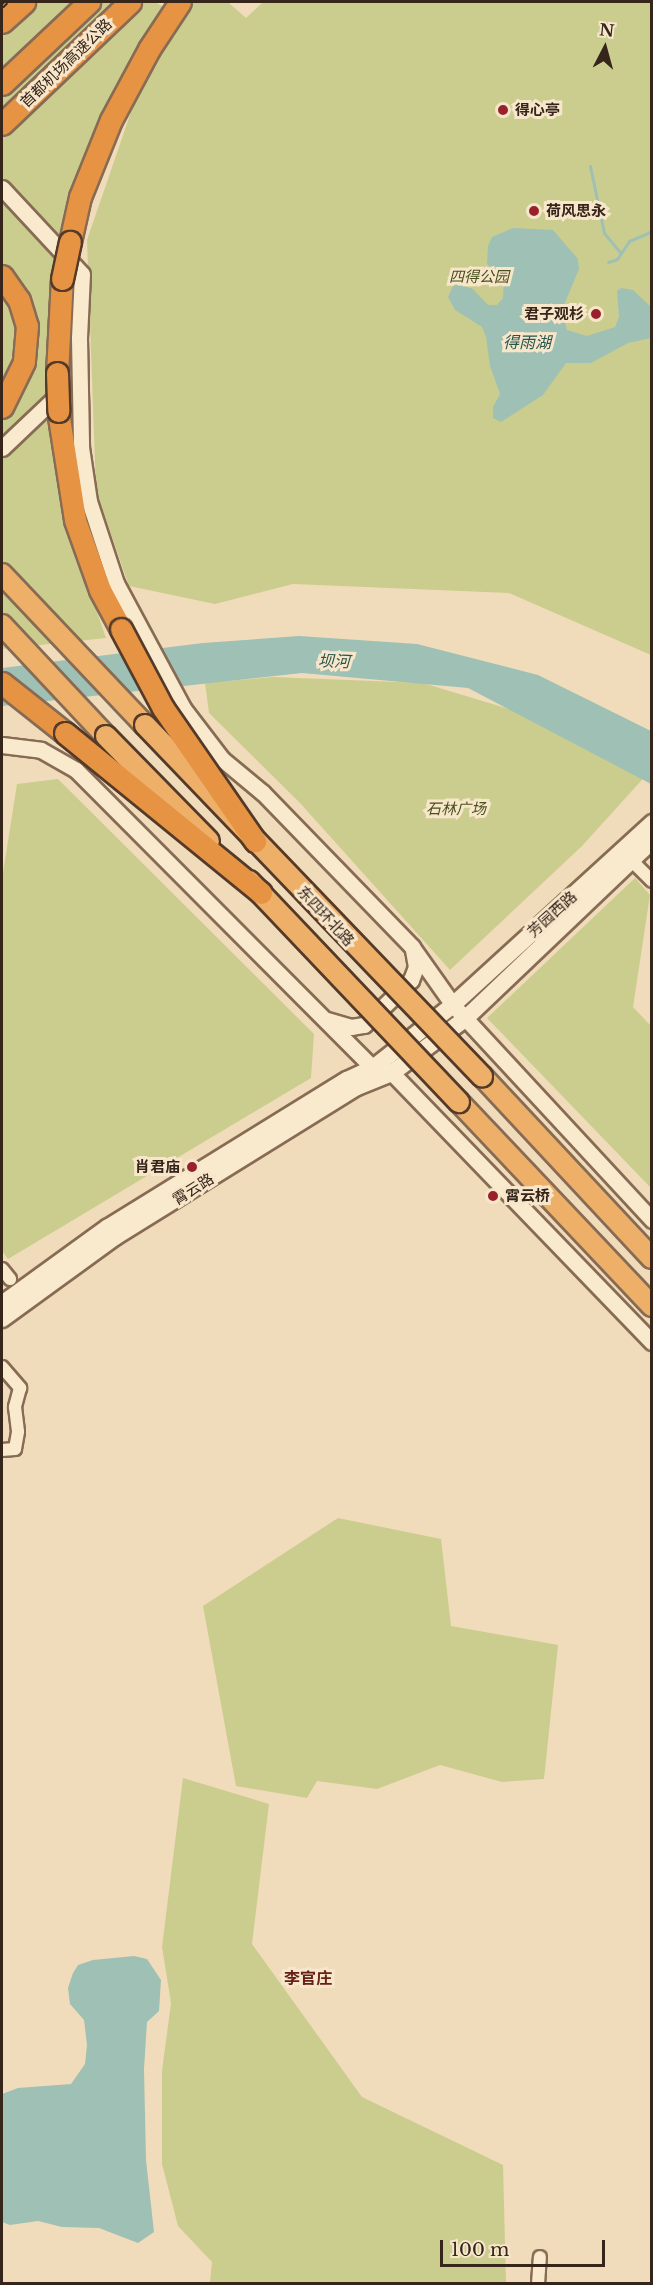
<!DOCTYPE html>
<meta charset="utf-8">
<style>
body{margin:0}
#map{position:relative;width:653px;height:2285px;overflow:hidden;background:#f0dcba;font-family:"Libre Baskerville","Noto Sans SC",serif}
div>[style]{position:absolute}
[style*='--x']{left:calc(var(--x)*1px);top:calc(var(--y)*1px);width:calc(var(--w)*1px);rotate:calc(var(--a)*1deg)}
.green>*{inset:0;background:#cbcd8e}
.water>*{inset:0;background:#9fc0b4}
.stream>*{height:3px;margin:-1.5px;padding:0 1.5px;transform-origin:1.5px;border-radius:1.5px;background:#9fc0b4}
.roads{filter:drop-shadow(2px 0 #876b54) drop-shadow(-2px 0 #876b54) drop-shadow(0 2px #876b54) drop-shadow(0 -2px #876b54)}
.minor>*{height:12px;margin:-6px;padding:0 6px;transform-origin:6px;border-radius:6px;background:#faeacd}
.tertiary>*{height:15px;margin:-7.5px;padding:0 7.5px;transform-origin:7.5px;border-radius:7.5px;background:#faeacd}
.secondary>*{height:16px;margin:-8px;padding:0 8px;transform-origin:8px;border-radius:8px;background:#faeacd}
.trunk>*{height:20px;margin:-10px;padding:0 10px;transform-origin:10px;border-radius:10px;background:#eeb069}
.motorway>*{height:21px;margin:-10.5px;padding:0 10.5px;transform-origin:10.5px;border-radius:10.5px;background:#e69344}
.rail>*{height:5px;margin-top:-2.5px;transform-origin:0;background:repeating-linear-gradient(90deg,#f7e6ca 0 9px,#35251a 0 18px);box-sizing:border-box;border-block:2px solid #35251a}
.bridges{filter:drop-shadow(2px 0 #543a29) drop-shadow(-2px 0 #543a29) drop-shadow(0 2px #543a29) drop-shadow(0 -2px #543a29)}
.trunk-bridge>*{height:20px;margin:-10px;padding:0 10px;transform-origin:10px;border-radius:10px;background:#eeb069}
.motorway-bridge>*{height:21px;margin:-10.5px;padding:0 10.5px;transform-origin:10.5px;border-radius:10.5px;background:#e69344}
.dots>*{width:16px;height:16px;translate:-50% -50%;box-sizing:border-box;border:3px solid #f7e6ca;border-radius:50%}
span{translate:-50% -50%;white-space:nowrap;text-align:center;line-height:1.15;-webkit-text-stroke:6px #f7e6ca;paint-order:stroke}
.street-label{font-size:15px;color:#35251a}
.poi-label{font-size:15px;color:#35251a;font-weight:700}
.left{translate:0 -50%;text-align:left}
.right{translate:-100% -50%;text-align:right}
.park-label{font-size:15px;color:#49521f;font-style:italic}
.water-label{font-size:16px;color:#28564f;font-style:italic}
.neighbourhood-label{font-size:16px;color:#642117;font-weight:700}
.frame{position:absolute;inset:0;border:3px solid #35251a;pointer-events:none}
.north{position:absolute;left:575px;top:18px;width:60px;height:60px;-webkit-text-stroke:4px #f7e6ca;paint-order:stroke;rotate:6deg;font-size:16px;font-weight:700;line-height:24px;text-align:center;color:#35251a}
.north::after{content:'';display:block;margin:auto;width:21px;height:27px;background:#35251a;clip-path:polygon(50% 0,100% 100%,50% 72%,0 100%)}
.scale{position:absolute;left:440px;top:2240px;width:165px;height:27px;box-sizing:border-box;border:3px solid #35251a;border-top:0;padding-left:8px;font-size:18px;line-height:21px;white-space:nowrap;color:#35251a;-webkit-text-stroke:4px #f7e6ca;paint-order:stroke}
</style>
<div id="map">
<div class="green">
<i style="clip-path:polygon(2px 2px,155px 2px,162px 6px,60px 230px,48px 421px,64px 516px,106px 638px,2px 649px)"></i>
<i style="clip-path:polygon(194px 2px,228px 2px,246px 18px,263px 2px,648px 2px,652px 5px,651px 655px,509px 593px,293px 584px,215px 604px,129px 586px,96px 491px,87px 240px,142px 80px)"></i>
<i style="clip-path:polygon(273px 677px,423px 683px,526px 714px,650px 771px,582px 846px,450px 970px,300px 803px,209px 713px,205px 683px)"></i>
<i style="clip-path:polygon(58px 779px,314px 1034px,311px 1078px,8px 1259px,2px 1251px,2px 879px,17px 784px)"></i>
<i style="clip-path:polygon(635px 878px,650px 895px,633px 1007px,651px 1026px,651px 1188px,487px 1018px)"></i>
<i style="clip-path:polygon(338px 1518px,441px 1539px,451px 1626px,558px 1645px,544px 1779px,502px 1782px,440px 1765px,377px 1789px,317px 1781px,307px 1798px,236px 1786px,203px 1606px)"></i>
<i style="clip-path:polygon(183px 1778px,269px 1804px,252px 1944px,362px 2097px,503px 2165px,506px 2283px,210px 2283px,212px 2262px,178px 2226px,162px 2164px,162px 2071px,171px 2003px,162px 1947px)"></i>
</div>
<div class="water">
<i style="clip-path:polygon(513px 228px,553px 230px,578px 259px,579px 269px,562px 310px,567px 330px,587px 336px,615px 327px,619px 317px,617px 291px,621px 288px,633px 290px,651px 307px,651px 338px,628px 343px,591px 363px,566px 363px,543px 395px,501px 422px,493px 418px,493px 407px,500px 394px,490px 366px,486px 337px,482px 327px,455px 310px,448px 297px,453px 286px,458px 284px,473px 289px,488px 305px,497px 305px,503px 298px,504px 279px,487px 264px,488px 246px,492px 237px)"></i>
<i style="clip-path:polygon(299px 636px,417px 644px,538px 675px,651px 731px,651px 784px,468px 688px,302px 673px,2px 706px,2px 668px,203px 643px)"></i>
<i style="clip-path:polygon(134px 1956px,147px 1959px,161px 1980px,159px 2011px,147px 2022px,144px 2069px,146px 2160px,154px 2232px,138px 2243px,99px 2228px,62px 2227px,38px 2221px,10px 2225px,2px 2222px,2px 2094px,18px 2088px,71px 2084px,85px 2064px,87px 2045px,84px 2020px,70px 2004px,68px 1988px,73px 1973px,78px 1965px,93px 1960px)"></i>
</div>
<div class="stream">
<i style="--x:590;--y:166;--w:68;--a:78.2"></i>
<i style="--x:604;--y:233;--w:26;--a:50"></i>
<i style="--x:608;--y:262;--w:9;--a:-18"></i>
<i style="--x:617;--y:259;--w:22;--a:-56"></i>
<i style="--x:629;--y:241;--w:25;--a:-23"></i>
</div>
<div class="roads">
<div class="minor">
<i style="--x:632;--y:861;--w:28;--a:45"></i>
<i style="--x:2;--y:1269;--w:13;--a:51"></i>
<i style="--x:2;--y:1367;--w:28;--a:49"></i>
<i style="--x:20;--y:1388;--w:20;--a:105"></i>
<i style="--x:15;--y:1407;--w:25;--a:83"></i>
<i style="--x:18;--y:1432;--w:17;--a:100"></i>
<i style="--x:15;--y:1449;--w:13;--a:176"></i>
<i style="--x:538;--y:2284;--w:27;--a:-86"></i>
</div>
<div class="tertiary">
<i style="--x:2;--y:188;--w:117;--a:47.1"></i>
<i style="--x:82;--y:274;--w:64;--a:92.7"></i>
<i style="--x:79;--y:338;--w:109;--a:88.9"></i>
<i style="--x:81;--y:447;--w:55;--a:81.6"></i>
<i style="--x:89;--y:501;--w:86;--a:71.8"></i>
<i style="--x:116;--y:583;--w:142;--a:61.8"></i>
<i style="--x:183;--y:708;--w:64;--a:52.6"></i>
<i style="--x:222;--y:759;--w:53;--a:39.7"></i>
<i style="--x:263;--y:793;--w:214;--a:45.9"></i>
<i style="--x:412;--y:947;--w:71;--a:54.7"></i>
<i style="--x:453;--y:1005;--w:293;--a:47.2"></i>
<i style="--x:2;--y:448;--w:80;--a:-43.5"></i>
<i style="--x:2;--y:745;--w:39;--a:7"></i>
<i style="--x:41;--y:750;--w:40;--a:29.7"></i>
<i style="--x:76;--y:770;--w:421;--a:45.1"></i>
<i style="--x:373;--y:1068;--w:20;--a:15"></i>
<i style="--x:392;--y:1073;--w:374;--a:46"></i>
<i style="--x:327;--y:1020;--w:25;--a:16"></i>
<i style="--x:351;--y:1027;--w:13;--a:-9"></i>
<i style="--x:364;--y:1025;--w:65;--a:-43.8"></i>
<i style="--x:411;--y:980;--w:14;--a:-69"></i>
<i style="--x:416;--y:967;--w:17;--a:-100"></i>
</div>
<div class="secondary">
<i style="--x:2;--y:1304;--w:130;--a:-35.9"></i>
<i style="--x:107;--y:1228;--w:282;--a:-31.7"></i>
<i style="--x:347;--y:1080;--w:29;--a:-25"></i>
<i style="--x:373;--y:1068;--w:102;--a:-38.2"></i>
<i style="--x:453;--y:1005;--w:270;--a:-42.4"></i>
<i style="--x:2;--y:1319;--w:140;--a:-36"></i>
<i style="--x:115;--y:1237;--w:285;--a:-31.8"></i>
<i style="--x:357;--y:1087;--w:38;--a:-22"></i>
<i style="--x:392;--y:1073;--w:91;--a:-36.5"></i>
<i style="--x:465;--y:1019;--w:258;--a:-43.6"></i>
</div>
<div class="trunk">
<i style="--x:2;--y:574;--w:208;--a:46.6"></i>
<i style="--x:2;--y:625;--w:152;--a:46.9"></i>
<i style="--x:482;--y:1076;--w:249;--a:47"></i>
<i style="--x:459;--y:1102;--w:281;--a:46.6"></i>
</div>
<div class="motorway">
<i style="--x:2;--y:22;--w:30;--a:-42"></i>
<i style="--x:2;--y:84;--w:120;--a:-43.3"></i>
<i style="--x:2;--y:124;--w:177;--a:-43.6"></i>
<i style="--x:70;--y:242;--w:46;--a:-77.5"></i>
<i style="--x:80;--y:197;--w:83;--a:-68.1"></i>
<i style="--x:111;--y:120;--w:81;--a:-61.8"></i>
<i style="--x:149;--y:49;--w:56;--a:-56.6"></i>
<i style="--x:2;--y:276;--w:29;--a:55"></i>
<i style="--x:19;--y:300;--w:27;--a:73"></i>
<i style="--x:27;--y:326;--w:36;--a:95"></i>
<i style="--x:24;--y:362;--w:50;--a:116.1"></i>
<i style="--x:57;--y:373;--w:94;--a:-87"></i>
<i style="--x:58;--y:411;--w:110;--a:81.1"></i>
<i style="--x:75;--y:520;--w:74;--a:70.3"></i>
<i style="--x:100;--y:590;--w:44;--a:61.7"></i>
<i style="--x:2;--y:683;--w:80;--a:38.4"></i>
</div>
</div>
<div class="rail">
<i style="--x:2;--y:6;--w:6;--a:-45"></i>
</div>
<div class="bridges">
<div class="trunk-bridge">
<i style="--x:145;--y:725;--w:487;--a:46.2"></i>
<i style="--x:106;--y:736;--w:147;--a:45.6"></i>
<i style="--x:249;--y:881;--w:305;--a:46.5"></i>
</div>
<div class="motorway-bridge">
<i style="--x:62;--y:279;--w:38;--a:-78"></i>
<i style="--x:57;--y:373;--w:38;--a:88"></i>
<i style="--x:121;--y:629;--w:89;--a:62"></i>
<i style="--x:163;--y:708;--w:162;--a:55.3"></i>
<i style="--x:65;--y:733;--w:253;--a:39.2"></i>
</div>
</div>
<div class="dots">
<i style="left:503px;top:110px;background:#99212b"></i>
<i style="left:534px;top:211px;background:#99212b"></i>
<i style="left:596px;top:314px;background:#99212b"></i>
<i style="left:192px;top:1167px;background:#99212b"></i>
<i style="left:493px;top:1196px;background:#99212b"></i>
</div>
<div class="street-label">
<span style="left:66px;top:63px;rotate:-44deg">首都机场高速公路</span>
<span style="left:552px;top:914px;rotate:-42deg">芳园西路</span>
<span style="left:326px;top:916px;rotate:47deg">东四环北路</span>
<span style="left:193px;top:1189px;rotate:-32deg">霄云路</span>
</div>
<div class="poi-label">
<span class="left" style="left:515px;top:110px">得心亭</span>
<span class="left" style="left:546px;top:211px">荷风思永</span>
<span class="right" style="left:584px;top:314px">君子观杉</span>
<span class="right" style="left:180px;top:1167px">肖君庙</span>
<span class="left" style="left:505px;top:1196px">霄云桥</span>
</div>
<div class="park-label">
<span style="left:479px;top:277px">四得公园</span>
<span style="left:456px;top:809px">石林广场</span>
</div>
<div class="water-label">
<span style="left:527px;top:342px">得雨湖</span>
<span style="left:334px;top:661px;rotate:2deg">坝河</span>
</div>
<div class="neighbourhood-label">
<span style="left:308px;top:1978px">李官庄</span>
</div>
<div class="frame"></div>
<div class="north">N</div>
<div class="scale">100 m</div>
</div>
